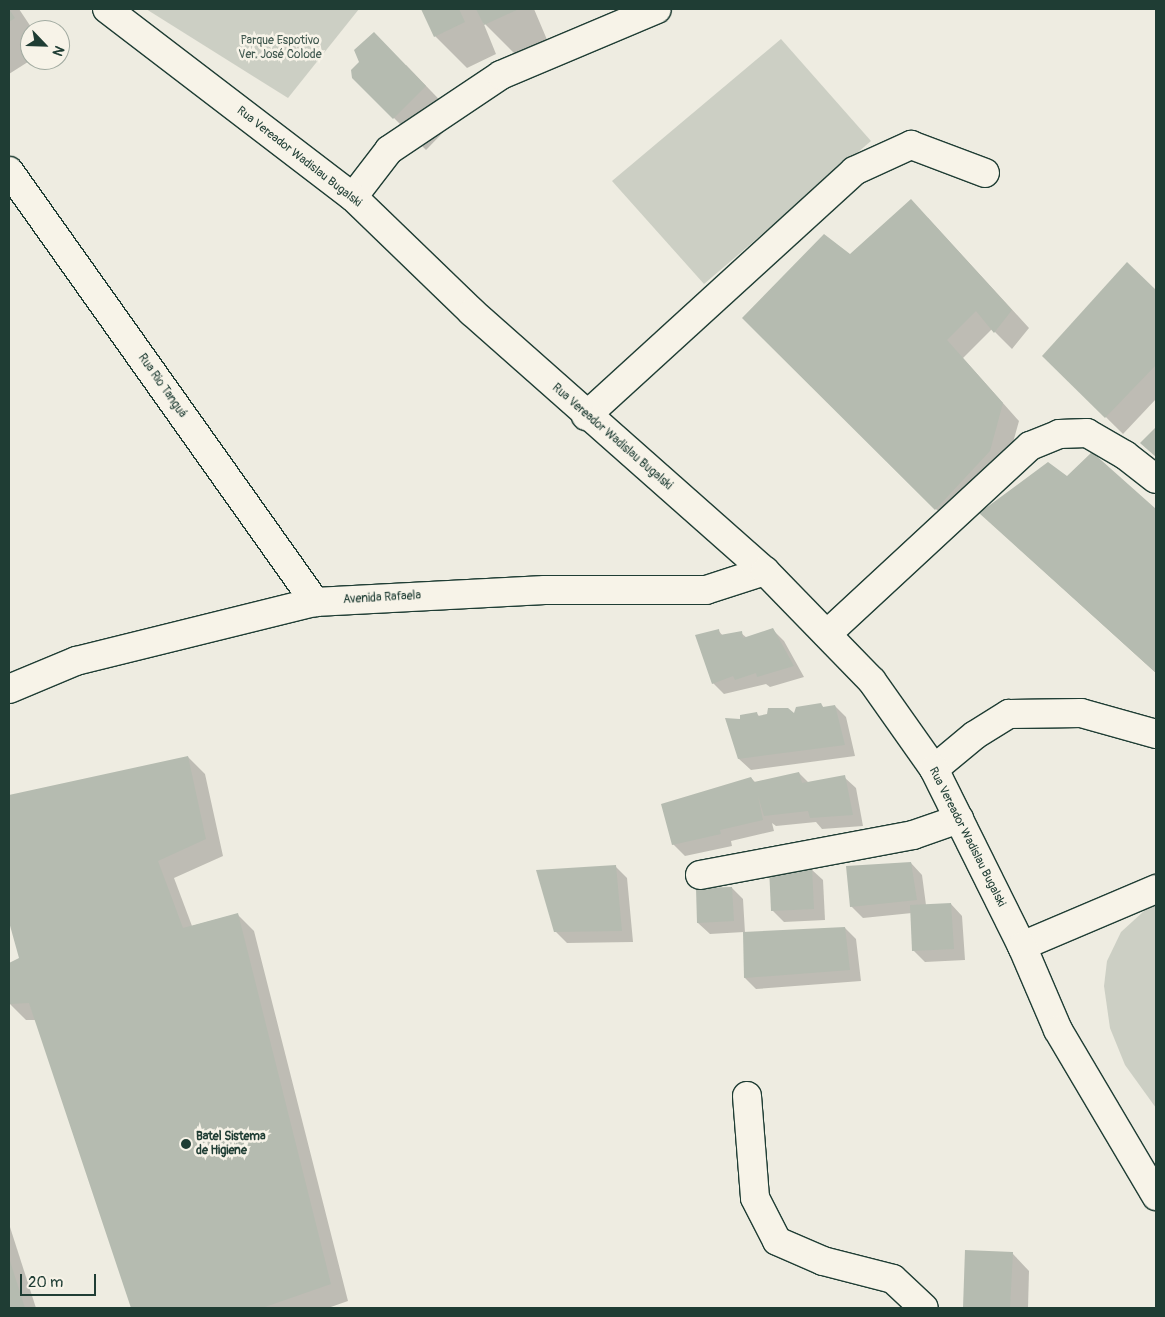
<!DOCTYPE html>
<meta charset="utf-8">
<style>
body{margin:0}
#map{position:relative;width:1165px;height:1317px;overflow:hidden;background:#eeece1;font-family:Pangolin,sans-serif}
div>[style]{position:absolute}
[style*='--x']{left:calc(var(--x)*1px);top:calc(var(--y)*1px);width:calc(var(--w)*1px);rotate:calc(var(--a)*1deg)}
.green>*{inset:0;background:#cccfc4}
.shadow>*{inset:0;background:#0003}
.building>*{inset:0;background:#b5bbb0}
.roads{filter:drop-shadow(1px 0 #1f3d34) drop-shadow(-1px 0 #1f3d34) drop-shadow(0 1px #1f3d34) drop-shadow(0 -1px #1f3d34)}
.minor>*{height:28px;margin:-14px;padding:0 14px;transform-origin:14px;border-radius:14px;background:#f7f3e8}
.major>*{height:28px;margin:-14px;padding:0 14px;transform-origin:14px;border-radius:14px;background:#f7f3e8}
.dots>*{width:14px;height:14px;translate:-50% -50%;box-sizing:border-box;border:2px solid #f7f3e8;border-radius:50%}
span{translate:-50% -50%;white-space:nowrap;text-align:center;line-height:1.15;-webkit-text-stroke:5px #f7f3e8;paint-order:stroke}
.park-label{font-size:12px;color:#425a51}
.street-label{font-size:12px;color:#1f3d34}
.poi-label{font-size:12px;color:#1f3d34;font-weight:700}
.left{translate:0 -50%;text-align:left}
.frame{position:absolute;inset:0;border:10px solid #1f3d34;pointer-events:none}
.north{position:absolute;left:20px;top:20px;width:50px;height:50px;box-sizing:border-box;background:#f7f3e8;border:1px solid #a1aaa0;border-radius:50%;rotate:114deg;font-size:14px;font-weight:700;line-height:20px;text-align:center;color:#1f3d34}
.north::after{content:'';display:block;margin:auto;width:18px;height:22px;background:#1f3d34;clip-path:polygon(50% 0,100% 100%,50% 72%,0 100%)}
.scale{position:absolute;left:20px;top:1274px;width:76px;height:22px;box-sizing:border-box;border:2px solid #1f3d34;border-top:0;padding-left:6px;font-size:15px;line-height:18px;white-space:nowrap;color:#1f3d34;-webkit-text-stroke:4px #f7f3e8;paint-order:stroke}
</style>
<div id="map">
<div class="green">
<i style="clip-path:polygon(146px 9px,359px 9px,288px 98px)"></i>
<i style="clip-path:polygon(781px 39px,871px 141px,704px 284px,612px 181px)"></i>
<i style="clip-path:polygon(1156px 900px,1156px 1108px,1125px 1065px,1110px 1028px,1104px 986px,1107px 961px,1121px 932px)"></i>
</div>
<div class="shadow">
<i style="clip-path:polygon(9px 9px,19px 9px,33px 30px,30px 30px,31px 60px,9px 74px)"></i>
<i style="clip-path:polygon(423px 9px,534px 9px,548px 42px,517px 56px,483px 22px,496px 54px,467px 68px,435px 36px)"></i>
<i style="clip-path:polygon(406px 65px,457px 118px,426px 150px,353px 77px)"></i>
<i style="clip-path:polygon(928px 218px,1029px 328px,1012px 349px,992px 329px,963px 358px,1019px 421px,1006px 468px,953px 526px,744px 318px,850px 255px)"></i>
<i style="clip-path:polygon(1127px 264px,1156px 292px,1156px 399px,1123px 434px,1044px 356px)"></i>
<i style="clip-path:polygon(1092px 453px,1156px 510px,1156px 673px,980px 513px,1067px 478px)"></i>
<i style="clip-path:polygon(772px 629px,784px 641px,804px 677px,770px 687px,766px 684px,724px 694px,713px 683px,718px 630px,723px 636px,741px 633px,747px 638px)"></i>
<i style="clip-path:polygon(820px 704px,824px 708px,835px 706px,846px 717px,855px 756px,751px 770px,739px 759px,742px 721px,756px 713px,760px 717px,795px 715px)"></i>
<i style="clip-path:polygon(188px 757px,205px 774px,223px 856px,174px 878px,192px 926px,237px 914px,254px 931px,348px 1301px,328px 1308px,132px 1308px,36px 1020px,26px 1020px,9px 1003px,9px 964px,21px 959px,9px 918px,9px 796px)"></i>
<i style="clip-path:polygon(799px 773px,809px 783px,844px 777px,856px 788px,863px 826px,822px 829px,816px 822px,776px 826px,772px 823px,774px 831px,731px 841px,732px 846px,685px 856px,673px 844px,751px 778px,756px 783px)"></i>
<i style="clip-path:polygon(911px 863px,922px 875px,926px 905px,951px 904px,962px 916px,965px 960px,925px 962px,913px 950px,912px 913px,863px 918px,851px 906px)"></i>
<i style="clip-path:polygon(615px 866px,627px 878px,633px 942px,567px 943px,555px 931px)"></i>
<i style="clip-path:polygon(811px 869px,823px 880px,825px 920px,784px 922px,772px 910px)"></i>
<i style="clip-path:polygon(732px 888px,743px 899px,745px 933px,845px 928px,856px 939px,861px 981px,756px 989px,745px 978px,744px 932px,710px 934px,698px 923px,697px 889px)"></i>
<i style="clip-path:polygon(9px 1224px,36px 1308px,9px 1308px)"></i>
<i style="clip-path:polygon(966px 1252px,1012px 1253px,1029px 1271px,1028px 1308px,964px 1308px)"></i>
</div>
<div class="building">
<i style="clip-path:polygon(9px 9px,15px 18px,9px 22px)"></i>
<i style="clip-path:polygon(421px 9px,459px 9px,465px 22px,434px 37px)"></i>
<i style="clip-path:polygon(476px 9px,519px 9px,484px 25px)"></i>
<i style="clip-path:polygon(374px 32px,426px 86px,393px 119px,352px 78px,351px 70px,359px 62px,354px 50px)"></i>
<i style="clip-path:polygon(911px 199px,1012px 310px,994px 333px,976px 311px,947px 340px,1003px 403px,990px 451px,935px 510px,742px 318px,824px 234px,850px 254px)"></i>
<i style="clip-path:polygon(1127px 262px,1156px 290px,1156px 365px,1105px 418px,1042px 356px)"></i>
<i style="clip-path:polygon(1156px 427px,1156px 457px,1140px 443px)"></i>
<i style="clip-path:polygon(1092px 452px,1156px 509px,1156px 673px,979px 513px,1048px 462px,1067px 476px)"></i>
<i style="clip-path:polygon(773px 628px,794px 666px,757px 677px,756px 673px,735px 680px,733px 676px,712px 684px,695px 635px,719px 629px,720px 635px,742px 631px,743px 638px)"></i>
<i style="clip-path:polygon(821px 703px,823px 707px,835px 705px,845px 745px,738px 759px,725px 718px,740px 719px,740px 715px,757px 712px,758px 716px,767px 714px,768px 708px,788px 708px,794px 713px,796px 707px)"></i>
<i style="clip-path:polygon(188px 756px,206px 839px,158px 861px,183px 928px,238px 913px,331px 1284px,262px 1308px,131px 1308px,29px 1003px,9px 1004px,9px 963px,19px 958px,9px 922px,9px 795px)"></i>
<i style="clip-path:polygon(799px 772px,802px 783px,845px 775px,853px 815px,810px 818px,808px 811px,764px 816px,758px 796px,763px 820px,720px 830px,721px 834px,672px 845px,661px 804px,751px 777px,754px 782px)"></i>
<i style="clip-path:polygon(911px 862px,917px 900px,850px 907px,846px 866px)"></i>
<i style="clip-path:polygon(616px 865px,622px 931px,554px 932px,536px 870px)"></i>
<i style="clip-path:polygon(769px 867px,812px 867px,814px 909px,771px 911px)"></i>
<i style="clip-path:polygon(732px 887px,734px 921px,697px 923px,696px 888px)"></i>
<i style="clip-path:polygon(951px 903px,954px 949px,912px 951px,910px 905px)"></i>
<i style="clip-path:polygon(845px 927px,850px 970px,744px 978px,743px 932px)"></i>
<i style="clip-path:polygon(965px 1250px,1013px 1252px,1010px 1308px,963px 1308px)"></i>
<i style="clip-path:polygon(9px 1258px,25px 1308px,9px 1308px)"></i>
</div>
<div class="roads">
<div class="minor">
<i style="--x:9;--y:171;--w:529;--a:54.63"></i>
<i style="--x:353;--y:197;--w:59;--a:-52.5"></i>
<i style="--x:389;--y:150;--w:135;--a:-33.8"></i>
<i style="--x:501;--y:75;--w:169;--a:-22.9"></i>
<i style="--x:586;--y:416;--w:363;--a:-42.4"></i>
<i style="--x:854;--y:171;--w:63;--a:-24.5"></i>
<i style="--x:911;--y:145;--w:79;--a:20.7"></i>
<i style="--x:827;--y:634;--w:277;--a:-42.8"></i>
<i style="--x:1030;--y:446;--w:31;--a:-22"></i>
<i style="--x:1059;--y:434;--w:28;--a:-2"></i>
<i style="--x:1087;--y:433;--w:44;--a:30.1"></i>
<i style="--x:1125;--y:455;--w:39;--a:38"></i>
<i style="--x:9;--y:689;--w:73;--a:-22.7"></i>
<i style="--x:76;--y:661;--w:246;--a:-13.9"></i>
<i style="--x:315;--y:602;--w:230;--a:-3"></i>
<i style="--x:545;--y:590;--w:161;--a:0"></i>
<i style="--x:706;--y:590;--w:62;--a:-17.9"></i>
<i style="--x:934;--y:769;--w:53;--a:-39.7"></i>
<i style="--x:975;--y:735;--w:40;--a:-32"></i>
<i style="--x:1009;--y:714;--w:72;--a:-0.8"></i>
<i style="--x:1081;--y:713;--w:78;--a:15.6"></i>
<i style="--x:700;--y:875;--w:217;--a:-10.6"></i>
<i style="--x:913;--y:835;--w:49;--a:-19.2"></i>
<i style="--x:1022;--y:946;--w:146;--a:-23"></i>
<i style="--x:747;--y:1096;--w:102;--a:85.5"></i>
<i style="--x:755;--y:1198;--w:48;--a:62.9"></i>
<i style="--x:777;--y:1241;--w:50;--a:23.5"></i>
<i style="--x:823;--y:1261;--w:72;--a:14.4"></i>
<i style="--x:893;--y:1279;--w:42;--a:43.1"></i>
</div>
<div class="major">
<i style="--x:107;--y:9;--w:310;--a:37.4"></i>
<i style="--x:353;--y:197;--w:165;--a:44"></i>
<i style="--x:472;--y:312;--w:391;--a:41.5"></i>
<i style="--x:765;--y:571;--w:153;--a:45.8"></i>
<i style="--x:872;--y:681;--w:108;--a:54.8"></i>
<i style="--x:934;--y:769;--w:198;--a:63.6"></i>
<i style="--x:1022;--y:946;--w:91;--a:66.8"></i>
<i style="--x:1058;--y:1030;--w:193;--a:59.4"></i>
</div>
</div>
<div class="dots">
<i style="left:186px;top:1144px;background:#1f3d34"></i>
</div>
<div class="park-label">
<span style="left:280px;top:48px">Parque Espotivo<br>Ver. José Colode</span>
</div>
<div class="street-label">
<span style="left:299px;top:157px;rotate:38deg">Rua Vereador Wadislau Bugalski</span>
<span style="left:162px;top:386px;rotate:55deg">Rua Rio Tanguá</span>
<span style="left:612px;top:437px;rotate:41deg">Rua Vereador Wadislau Bugalski</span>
<span style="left:382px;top:598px;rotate:-3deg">Avenida Rafaela</span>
<span style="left:967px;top:837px;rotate:63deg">Rua Vereador Wadislau Bugalski</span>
</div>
<div class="poi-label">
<span class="left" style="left:196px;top:1144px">Batel Sistema<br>de Higiene</span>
</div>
<div class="frame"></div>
<div class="north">N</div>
<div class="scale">20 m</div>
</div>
